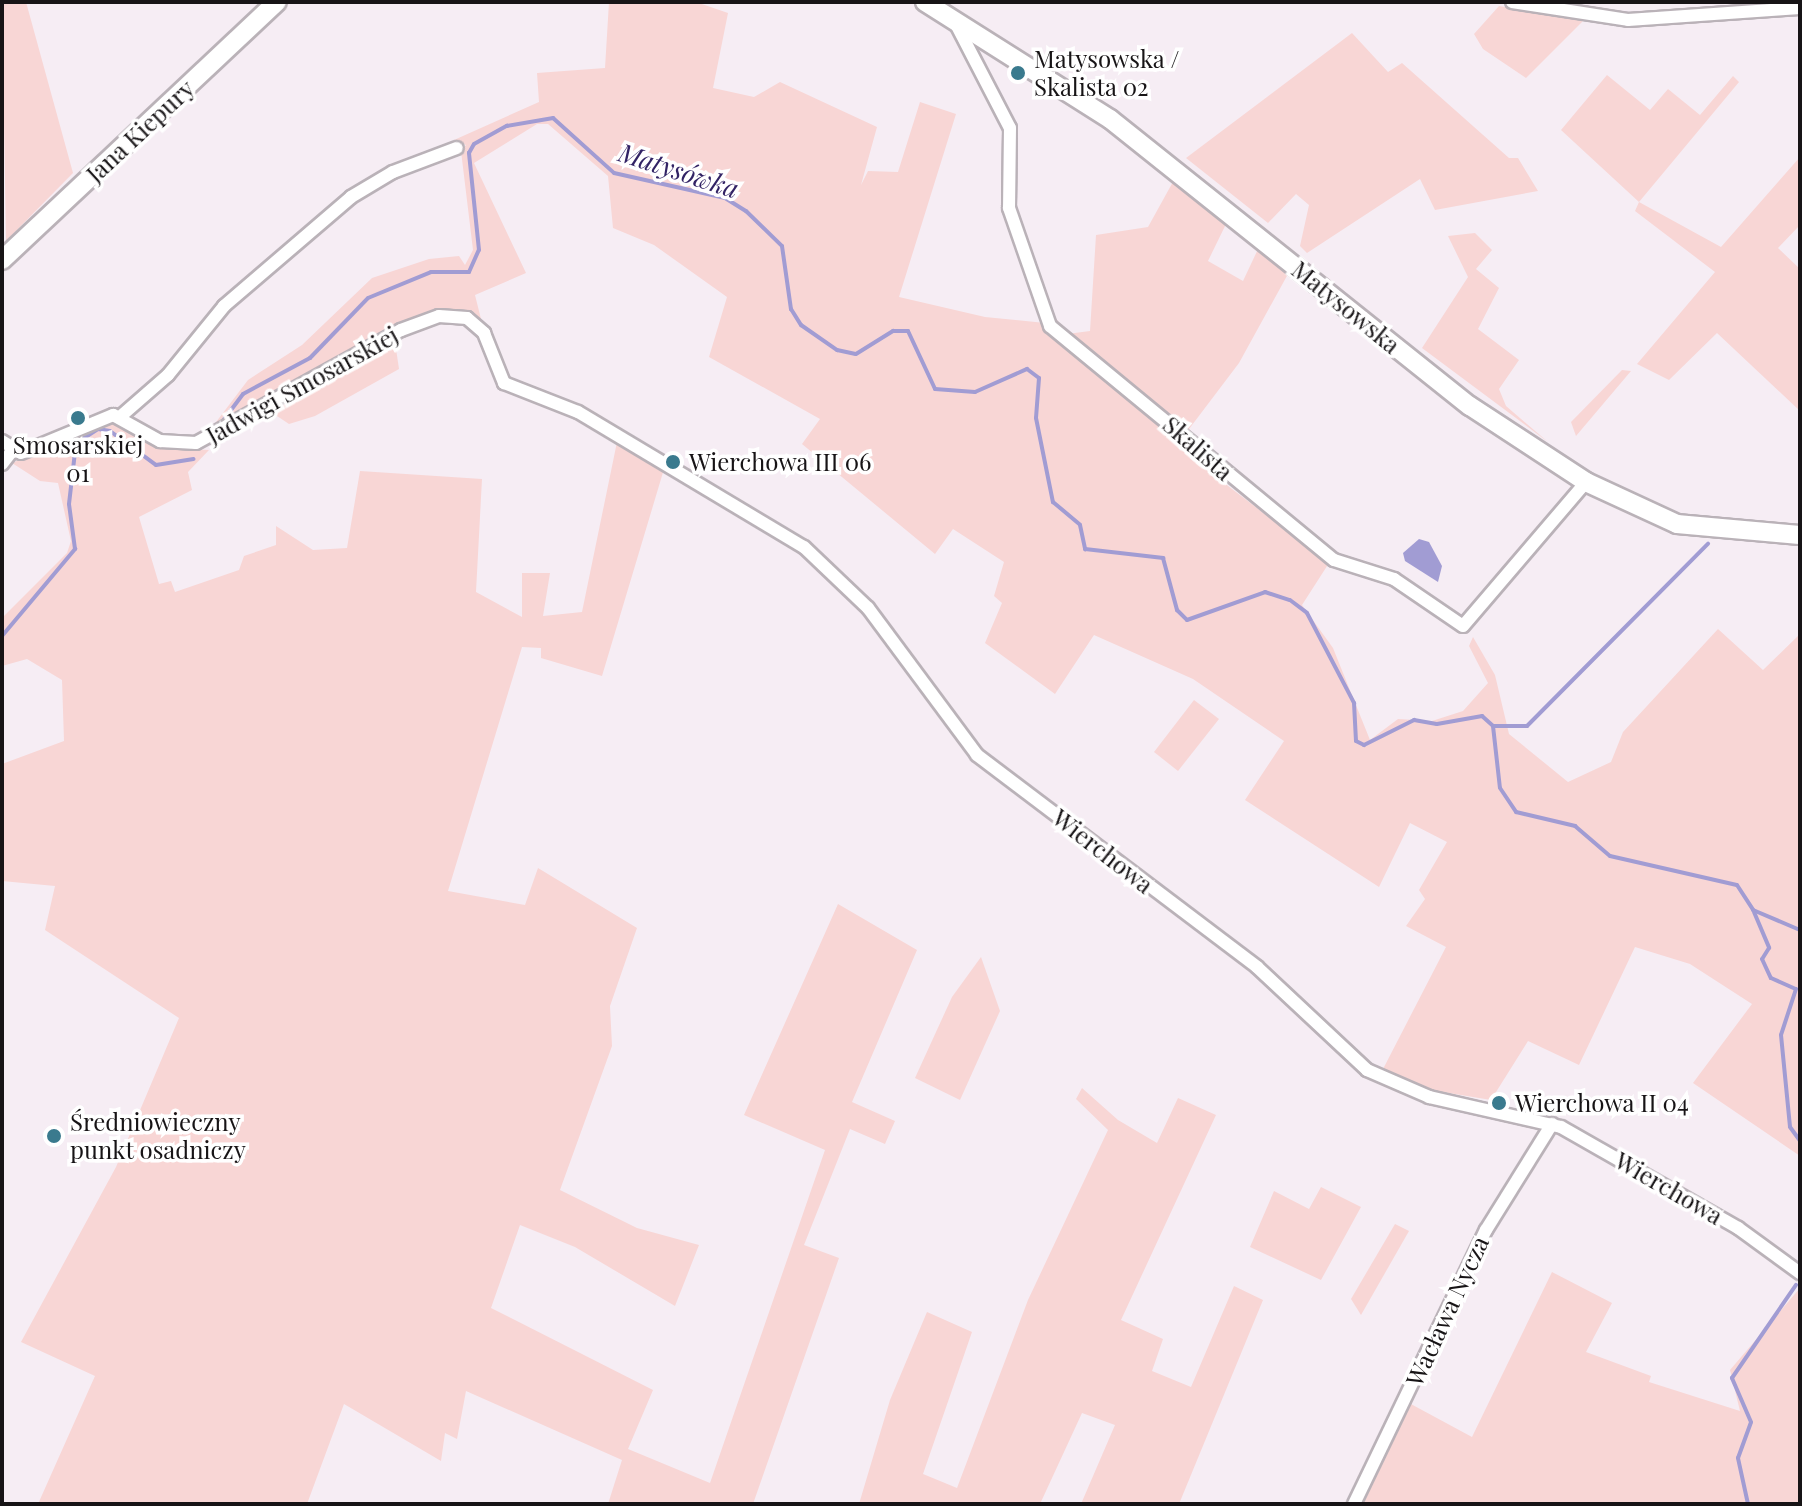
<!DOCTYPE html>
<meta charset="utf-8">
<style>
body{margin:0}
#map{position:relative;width:1802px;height:1506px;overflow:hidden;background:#f6edf4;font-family:"Playfair Display",serif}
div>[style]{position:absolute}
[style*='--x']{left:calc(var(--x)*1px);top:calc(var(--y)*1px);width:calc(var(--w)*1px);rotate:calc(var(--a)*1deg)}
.green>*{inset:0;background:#f8d6d5}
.water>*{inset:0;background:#a19cd3}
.stream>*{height:4px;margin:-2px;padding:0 2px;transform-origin:2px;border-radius:2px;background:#a19cd3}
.roads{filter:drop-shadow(2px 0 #bab2b8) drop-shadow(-2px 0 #bab2b8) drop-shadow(0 2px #bab2b8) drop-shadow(0 -2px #bab2b8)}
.street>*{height:12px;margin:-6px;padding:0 6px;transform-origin:6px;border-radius:6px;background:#fff}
.secondary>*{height:18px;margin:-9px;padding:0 9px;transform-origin:9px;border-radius:9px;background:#fff}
.dots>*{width:22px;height:22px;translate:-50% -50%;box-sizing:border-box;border:4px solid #fff;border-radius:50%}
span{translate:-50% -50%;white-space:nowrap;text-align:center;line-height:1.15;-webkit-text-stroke:7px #fff;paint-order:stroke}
.poi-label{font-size:24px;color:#171416}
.left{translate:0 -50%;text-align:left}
.street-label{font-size:24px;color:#171416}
.water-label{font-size:26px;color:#322365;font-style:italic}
.frame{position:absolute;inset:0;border:4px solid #171416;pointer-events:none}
</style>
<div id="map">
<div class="green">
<i style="clip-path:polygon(2px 2px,26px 2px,73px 173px,6px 241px)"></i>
<i style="clip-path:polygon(609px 2px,696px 2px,728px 13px,713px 88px,754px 97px,780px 82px,877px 127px,861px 185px,868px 171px,898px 172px,920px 102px,956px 114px,899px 297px,985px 317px,1045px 323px,1055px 317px,1067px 334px,1090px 331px,1096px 235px,1148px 227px,1174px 180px,1227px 222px,1208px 261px,1243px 281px,1259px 247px,1288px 274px,1239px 363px,1186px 433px,1198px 463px,1329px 563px,1302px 605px,1333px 648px,1370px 740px,1398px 719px,1432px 721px,1463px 711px,1488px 683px,1469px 646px,1473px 637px,1495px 675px,1509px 734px,1568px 782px,1611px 762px,1623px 732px,1718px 629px,1763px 670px,1800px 634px,1800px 1156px,1693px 1083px,1752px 1004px,1690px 964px,1635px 947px,1579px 1065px,1528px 1041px,1491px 1100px,1431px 1090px,1382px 1071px,1446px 947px,1406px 926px,1425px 899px,1419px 890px,1447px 842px,1410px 823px,1379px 887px,1245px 800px,1284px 741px,1193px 679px,1094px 635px,1055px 694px,985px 643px,1002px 603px,994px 596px,1004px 562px,953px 529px,935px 554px,802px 444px,820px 419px,709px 357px,727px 297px,654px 245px,613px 228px,608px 176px,548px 124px,537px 124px,474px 163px,526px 273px,475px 295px,482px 323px,449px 310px,415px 318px,210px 430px,248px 380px,302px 345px,372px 278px,429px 259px,459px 256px,465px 265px,473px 250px,461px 151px,466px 145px,454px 140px,539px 102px,537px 73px,605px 68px)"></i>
<i style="clip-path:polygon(1499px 6px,1567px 17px,1585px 19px,1526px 78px,1483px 49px,1474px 34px)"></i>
<i style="clip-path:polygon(1352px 33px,1388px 72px,1402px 63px,1509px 158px,1518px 158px,1538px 191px,1435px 210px,1420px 179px,1307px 253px,1300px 246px,1309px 205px,1296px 194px,1268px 223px,1186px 158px)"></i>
<i style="clip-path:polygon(1607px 75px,1650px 110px,1668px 89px,1700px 115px,1733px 76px,1739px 82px,1639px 202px,1721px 247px,1800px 157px,1800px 225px,1778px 248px,1800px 269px,1800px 411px,1717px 333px,1669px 380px,1637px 364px,1715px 272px,1635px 211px,1639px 202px,1561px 130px)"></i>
<i style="clip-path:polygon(1475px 233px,1492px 250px,1476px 269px,1499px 288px,1478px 329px,1519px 360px,1499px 389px,1506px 406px,1548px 442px,1422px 348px,1468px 277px,1448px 236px)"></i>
<i style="clip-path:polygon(395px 342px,399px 369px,315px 416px,289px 424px,271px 412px)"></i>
<i style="clip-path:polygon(1622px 370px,1631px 371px,1576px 436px,1571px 422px)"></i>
<i style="clip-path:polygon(112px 420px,167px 448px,209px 450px,188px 472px,192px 490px,139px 517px,159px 584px,171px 581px,175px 592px,239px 570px,244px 556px,276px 545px,276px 526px,313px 550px,347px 548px,360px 471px,482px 479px,476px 592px,522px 617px,522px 573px,550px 573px,543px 616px,582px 612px,617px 442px,664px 469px,602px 676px,541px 658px,541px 648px,522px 647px,448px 891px,525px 905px,538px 868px,637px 928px,610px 1006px,612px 1046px,560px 1190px,637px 1228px,699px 1245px,675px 1306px,575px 1247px,520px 1225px,491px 1308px,653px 1390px,628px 1449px,710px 1483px,825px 1150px,744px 1115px,838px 904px,917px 950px,852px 1102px,895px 1121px,885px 1144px,850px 1129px,804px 1245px,839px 1258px,753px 1504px,608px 1504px,622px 1460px,466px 1391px,457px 1439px,445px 1433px,441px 1461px,344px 1404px,307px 1504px,38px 1504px,95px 1376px,21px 1342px,116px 1167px,179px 1018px,45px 930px,55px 886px,2px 881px,2px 764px,64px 741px,62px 680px,27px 659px,2px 666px,2px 618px,67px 553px,71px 541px,58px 483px,40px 481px,12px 463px)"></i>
<i style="clip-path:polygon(1194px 700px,1219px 719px,1178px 771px,1154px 752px)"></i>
<i style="clip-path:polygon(981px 957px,1000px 1011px,960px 1100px,915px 1078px,952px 997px)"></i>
<i style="clip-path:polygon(1082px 1088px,1118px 1120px,1157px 1143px,1178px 1098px,1216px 1115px,1121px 1320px,1163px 1339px,1152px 1371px,1191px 1387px,1234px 1286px,1263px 1300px,1179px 1504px,1081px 1504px,1115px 1425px,1082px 1413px,1040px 1504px,859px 1504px,890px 1400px,927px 1312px,972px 1332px,923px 1474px,957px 1488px,1028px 1300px,1108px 1130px,1076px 1099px)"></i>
<i style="clip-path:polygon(1321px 1187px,1361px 1207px,1321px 1280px,1250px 1247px,1274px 1191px,1309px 1209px)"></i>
<i style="clip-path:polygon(1395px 1224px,1409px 1231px,1361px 1315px,1351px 1299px)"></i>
<i style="clip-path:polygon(1552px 1272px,1612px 1303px,1586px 1352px,1651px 1376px,1649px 1382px,1740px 1411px,1730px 1370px,1800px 1288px,1800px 1504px,1362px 1504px,1409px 1403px,1472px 1437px)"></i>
</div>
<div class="water">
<i style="clip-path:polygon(1419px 539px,1429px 542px,1442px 566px,1438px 582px,1405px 561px,1403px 553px)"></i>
</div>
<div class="stream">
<i style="--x:222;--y:422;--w:35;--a:-53"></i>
<i style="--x:243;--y:394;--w:76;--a:-28.2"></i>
<i style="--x:310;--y:358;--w:83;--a:-46"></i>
<i style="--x:368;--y:298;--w:68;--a:-22.4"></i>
<i style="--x:431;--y:272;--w:38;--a:0"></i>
<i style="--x:469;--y:272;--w:24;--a:-66"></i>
<i style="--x:479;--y:250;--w:98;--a:-95.9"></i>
<i style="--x:469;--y:153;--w:10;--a:-61"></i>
<i style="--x:474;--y:144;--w:38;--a:-29"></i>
<i style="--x:507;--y:126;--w:47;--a:-9.9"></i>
<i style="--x:553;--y:118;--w:82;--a:42"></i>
<i style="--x:614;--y:173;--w:114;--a:12.7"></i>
<i style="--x:725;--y:198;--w:25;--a:32"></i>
<i style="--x:746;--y:211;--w:50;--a:44.2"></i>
<i style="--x:782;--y:246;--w:64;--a:81.9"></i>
<i style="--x:791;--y:309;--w:19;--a:58"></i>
<i style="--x:801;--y:325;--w:44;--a:34.8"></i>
<i style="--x:837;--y:350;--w:19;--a:12"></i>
<i style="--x:856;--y:354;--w:44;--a:-31.9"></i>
<i style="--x:893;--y:331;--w:15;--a:0"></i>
<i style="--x:908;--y:331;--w:64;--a:65"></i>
<i style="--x:935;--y:389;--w:40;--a:4.3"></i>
<i style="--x:975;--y:392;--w:57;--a:-23.9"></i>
<i style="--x:1027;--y:369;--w:15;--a:37"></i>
<i style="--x:1039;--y:378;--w:40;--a:94.3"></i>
<i style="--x:1036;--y:418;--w:86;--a:78.6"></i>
<i style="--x:1053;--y:502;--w:35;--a:40"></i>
<i style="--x:1080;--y:525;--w:25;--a:78"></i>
<i style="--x:1085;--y:549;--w:79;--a:6.6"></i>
<i style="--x:1163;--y:558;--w:54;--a:74.9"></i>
<i style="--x:1177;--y:610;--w:14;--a:45"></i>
<i style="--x:1187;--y:620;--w:83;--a:-19.7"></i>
<i style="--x:1265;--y:592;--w:26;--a:18"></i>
<i style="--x:1290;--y:600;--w:21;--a:37"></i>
<i style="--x:1307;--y:613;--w:102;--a:62.4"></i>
<i style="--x:1354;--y:703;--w:38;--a:87"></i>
<i style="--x:1356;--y:741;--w:9;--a:27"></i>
<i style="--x:1364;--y:745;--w:56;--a:-26.6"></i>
<i style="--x:1414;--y:720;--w:23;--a:10"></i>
<i style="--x:1437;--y:724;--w:46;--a:-10.1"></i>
<i style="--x:1482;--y:716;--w:15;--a:42"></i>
<i style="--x:1493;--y:726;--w:62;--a:83.6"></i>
<i style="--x:1500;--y:788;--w:29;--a:56"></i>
<i style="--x:1516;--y:812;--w:61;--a:13.3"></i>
<i style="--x:1575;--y:826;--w:46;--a:40.6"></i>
<i style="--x:1610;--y:856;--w:130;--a:12.9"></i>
<i style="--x:1737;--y:885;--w:30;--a:57"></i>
<i style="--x:1753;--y:910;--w:51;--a:23.1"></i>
<i style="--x:2;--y:636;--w:114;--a:-50"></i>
<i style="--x:75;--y:549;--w:45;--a:-97.6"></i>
<i style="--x:69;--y:504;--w:52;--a:-83.4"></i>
<i style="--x:75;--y:452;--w:17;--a:-57"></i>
<i style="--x:84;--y:438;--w:17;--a:-33"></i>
<i style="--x:98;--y:429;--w:12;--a:9"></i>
<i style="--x:110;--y:431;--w:57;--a:36.5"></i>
<i style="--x:156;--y:465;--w:38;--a:-9"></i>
<i style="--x:1494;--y:726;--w:33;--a:0"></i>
<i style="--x:1527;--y:726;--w:257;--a:-45.2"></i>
<i style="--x:1754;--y:912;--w:39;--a:67"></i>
<i style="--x:1769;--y:948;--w:13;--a:122"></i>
<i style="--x:1762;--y:959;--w:21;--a:65"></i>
<i style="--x:1771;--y:978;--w:27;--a:24"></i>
<i style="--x:1796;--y:989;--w:48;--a:108.1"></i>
<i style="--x:1781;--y:1035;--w:92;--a:84.4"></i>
<i style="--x:1790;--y:1127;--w:17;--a:54"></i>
<i style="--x:1748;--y:1504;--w:47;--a:-102.3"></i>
<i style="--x:1738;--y:1458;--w:38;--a:-70"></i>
<i style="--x:1751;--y:1422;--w:48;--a:-113.4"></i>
<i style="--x:1732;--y:1378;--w:113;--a:-55.5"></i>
</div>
<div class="roads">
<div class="street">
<i style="--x:1512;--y:2;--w:117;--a:8.8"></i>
<i style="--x:1628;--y:20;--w:172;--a:-4"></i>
<i style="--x:956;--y:24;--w:117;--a:62.6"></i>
<i style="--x:1010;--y:128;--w:80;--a:90.7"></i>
<i style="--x:1009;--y:208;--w:125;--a:70.8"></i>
<i style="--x:1050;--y:326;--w:368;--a:39.5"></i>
<i style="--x:1334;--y:560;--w:63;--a:17.6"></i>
<i style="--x:1394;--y:579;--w:83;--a:34.3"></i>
<i style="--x:1463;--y:626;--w:189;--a:-49.5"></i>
<i style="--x:121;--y:416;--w:62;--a:-41.1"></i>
<i style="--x:168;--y:375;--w:89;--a:-50.9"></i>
<i style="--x:224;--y:306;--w:167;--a:-40.6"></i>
<i style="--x:351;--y:197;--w:49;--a:-30.8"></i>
<i style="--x:393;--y:172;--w:68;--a:-20.6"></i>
<i style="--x:2;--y:441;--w:22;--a:32"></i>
<i style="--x:21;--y:453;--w:100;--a:-22.4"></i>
<i style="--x:113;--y:415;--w:54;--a:29"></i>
<i style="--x:160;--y:441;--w:36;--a:3"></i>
<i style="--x:196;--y:443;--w:234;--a:-28.9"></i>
<i style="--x:401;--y:330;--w:40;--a:-20.2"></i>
<i style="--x:439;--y:316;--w:28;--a:4"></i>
<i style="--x:467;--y:318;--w:23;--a:41"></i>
<i style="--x:484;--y:333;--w:54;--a:68.2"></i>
<i style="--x:504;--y:383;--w:79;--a:21.4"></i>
<i style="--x:578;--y:412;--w:263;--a:30.9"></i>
<i style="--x:804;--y:547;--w:88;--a:43.6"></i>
<i style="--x:868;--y:608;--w:183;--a:53.4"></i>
<i style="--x:977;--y:755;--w:351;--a:37.1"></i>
<i style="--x:1257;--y:967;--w:151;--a:43.1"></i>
<i style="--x:1367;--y:1070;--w:68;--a:23.5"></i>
<i style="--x:1429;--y:1097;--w:135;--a:12.8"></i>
<i style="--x:1561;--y:1127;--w:204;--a:29.7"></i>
<i style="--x:1738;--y:1228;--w:77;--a:36"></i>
<i style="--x:2;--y:464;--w:18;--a:-52"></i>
<i style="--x:1354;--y:1504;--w:304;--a:-64.3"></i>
<i style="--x:1486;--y:1230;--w:125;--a:-58.1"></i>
</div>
<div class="secondary">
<i style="--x:925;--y:2;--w:219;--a:32.3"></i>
<i style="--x:1110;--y:119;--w:460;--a:38.6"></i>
<i style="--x:1470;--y:406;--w:139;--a:33.2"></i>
<i style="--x:1586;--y:482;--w:100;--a:24.8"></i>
<i style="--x:1677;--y:524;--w:123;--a:5.1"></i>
<i style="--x:2;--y:260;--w:377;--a:-43.2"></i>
</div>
</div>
<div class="dots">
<i style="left:1018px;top:73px;background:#3a7a8e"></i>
<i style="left:78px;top:418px;background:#3a7a8e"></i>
<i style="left:673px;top:462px;background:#3a7a8e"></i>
<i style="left:1499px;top:1103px;background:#3a7a8e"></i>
<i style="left:54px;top:1136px;background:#3a7a8e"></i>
</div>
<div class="poi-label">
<span class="left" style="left:1034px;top:73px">Matysowska /<br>Skalista 02</span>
<span style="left:78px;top:459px">Smosarskiej<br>01</span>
<span class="left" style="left:689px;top:462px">Wierchowa III 06</span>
<span class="left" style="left:1515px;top:1103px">Wierchowa II 04</span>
<span class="left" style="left:70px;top:1136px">Średniowieczny<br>punkt osadniczy</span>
</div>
<div class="street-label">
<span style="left:140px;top:131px;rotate:-43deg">Jana Kiepury</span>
<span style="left:1346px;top:307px;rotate:39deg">Matysowska</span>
<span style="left:302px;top:385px;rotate:-29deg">Jadwigi Smosarskiej</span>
<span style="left:1198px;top:448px;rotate:41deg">Skalista</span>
<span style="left:1103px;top:851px;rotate:38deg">Wierchowa</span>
<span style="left:1669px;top:1188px;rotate:30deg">Wierchowa</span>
<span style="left:1447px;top:1311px;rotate:-65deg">Wacława Nycza</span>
</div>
<div class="water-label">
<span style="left:679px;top:170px;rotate:18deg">Matysówka</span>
</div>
<div class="frame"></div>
</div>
